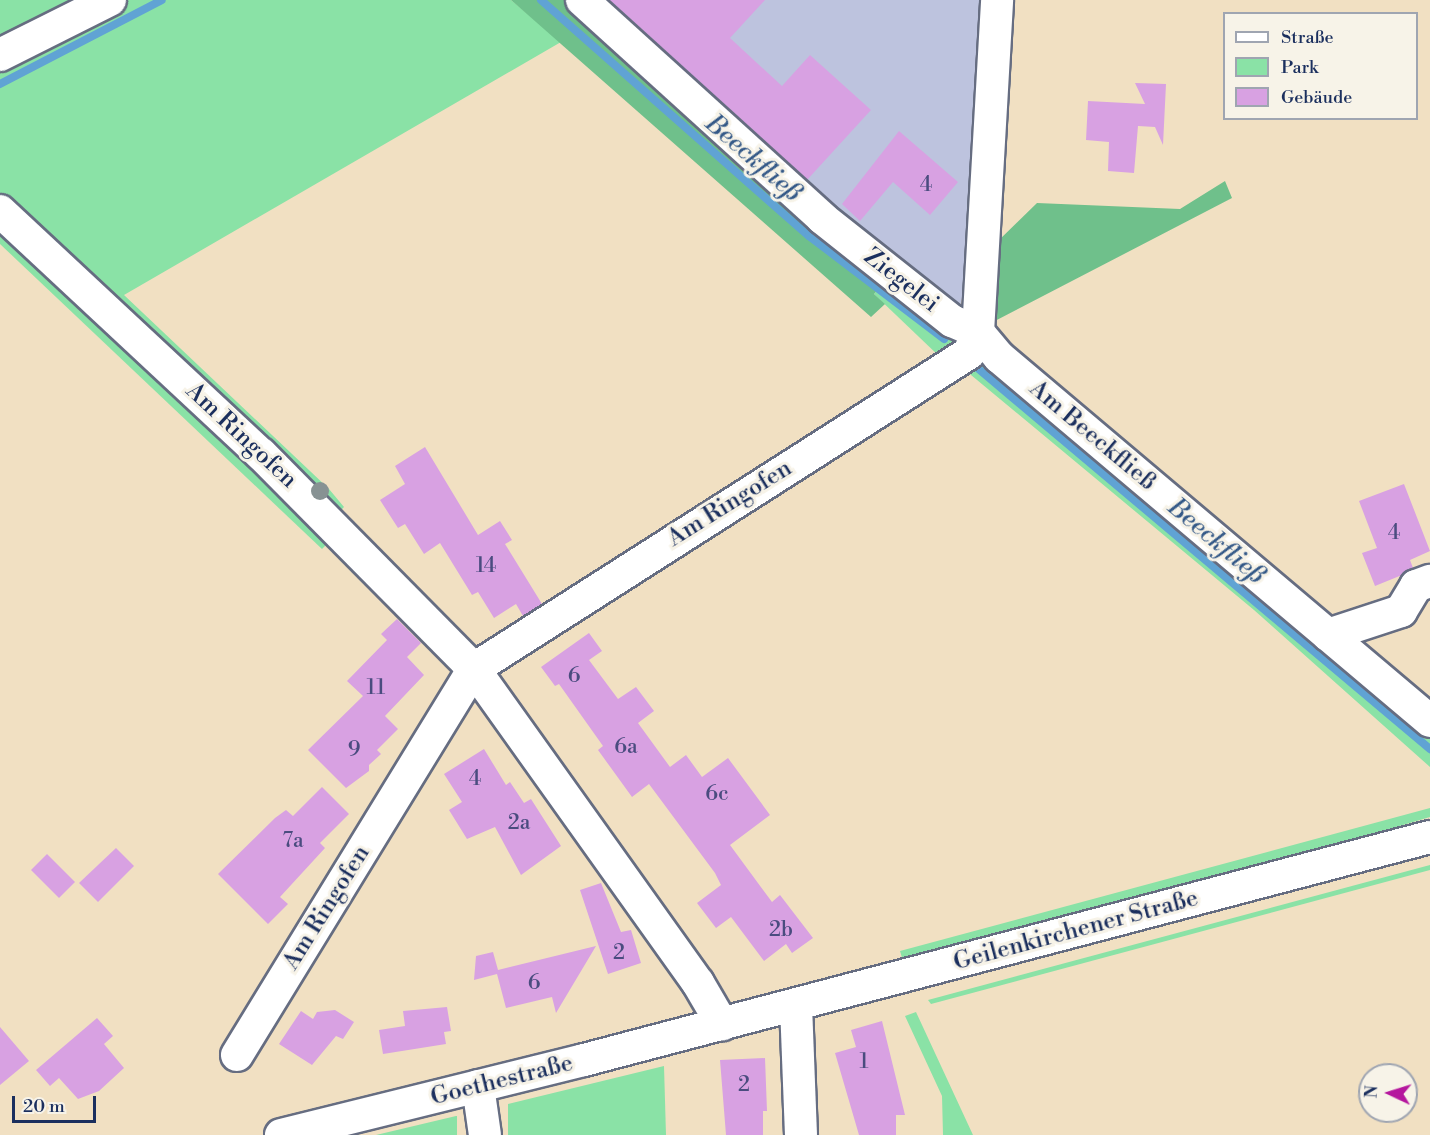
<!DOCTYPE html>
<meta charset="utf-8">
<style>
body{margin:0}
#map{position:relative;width:1430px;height:1135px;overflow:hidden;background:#f1e0c2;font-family:"Libre Bodoni",serif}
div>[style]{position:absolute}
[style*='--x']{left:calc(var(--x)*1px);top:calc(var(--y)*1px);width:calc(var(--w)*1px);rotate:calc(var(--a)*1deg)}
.industrial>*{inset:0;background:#bdc3de}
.green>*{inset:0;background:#8ae2a6}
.forest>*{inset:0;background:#6fc08b}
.stream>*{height:8px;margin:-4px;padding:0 4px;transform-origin:4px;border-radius:4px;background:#60a3d4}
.building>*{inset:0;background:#d8a1e2}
.roads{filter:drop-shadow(2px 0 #666d81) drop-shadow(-2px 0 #666d81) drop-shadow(0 2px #666d81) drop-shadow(0 -2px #666d81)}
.minor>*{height:32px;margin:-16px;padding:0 16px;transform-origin:16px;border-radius:16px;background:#fff}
.trees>*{width:18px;height:18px;margin:-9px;border-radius:50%;background:#879293}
span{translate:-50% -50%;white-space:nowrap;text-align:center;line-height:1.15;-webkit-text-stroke:6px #f7f3e8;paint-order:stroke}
.number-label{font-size:21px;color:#4a4c7f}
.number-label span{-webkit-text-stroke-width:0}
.street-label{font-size:24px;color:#1b2f5e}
.water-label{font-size:26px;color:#335887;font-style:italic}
.legend{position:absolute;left:1223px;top:12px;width:195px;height:108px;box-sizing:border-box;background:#f7f3e8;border:2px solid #9fa5b1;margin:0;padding:8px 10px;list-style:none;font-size:18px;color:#1b2f5e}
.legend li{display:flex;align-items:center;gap:12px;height:30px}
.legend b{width:30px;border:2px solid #9fa5b1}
.north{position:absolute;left:1358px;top:1063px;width:60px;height:60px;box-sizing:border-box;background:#f7f3e8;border:2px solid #9fa5b1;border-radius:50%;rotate:274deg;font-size:16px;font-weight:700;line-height:24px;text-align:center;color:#1b2f5e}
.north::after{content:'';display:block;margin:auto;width:21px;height:27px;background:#b5179e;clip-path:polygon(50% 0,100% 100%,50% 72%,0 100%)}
.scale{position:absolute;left:12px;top:1096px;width:84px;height:27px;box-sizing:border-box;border:3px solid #1b2f5e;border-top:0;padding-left:8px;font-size:18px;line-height:21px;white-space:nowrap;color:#1b2f5e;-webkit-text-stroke:4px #f7f3e8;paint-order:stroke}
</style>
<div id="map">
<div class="industrial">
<i style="clip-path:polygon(591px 0,990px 0,968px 272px,958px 315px)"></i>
</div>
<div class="green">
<i style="clip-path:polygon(0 0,93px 0,0 47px)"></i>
<i style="clip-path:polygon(124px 0,511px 0,561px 42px,124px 295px,329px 489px,344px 507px,339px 512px,0 193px,0 62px)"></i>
<i style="clip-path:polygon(0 230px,332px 539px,322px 549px,0 244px)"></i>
<i style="clip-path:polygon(885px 280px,957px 330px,957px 343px,941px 358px,874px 294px)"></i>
<i style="clip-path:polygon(981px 359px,1430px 735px,1430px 767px,1254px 610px,965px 370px)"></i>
<i style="clip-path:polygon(1430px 808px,1430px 817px,1214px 881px,903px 961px,900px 951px)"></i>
<i style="clip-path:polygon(1430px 865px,1430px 870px,931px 1004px,928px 1000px)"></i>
<i style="clip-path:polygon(916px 1012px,973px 1135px,943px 1135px,942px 1096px,905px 1016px)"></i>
<i style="clip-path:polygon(664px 1066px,666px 1135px,508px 1135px,508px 1104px)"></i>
<i style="clip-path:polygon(457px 1116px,457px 1135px,376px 1135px,456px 1116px)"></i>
</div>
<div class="forest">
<i style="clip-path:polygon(511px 0,570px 0,885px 280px,874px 294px,885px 304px,871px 317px)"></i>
<i style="clip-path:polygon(1225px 181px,1232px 198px,991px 323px,995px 244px,1037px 203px,1180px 209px)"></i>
</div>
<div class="stream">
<i style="--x:541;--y:0;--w:357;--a:41.4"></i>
<i style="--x:809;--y:236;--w:170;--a:37.3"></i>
<i style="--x:0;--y:84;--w:182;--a:-27.4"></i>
<i style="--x:975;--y:366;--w:595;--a:40.09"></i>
</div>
<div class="building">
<i style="clip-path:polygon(609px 0,765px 0,730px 38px,782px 86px,810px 55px,871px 110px,807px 180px)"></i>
<i style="clip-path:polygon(1135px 83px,1166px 84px,1163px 145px,1155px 127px,1138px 126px,1134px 173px,1108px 171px,1109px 142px,1086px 140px,1088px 101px,1145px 104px)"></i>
<i style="clip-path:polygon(899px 131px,958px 182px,930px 215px,893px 182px,860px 221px,842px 204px)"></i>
<i style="clip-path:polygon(425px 447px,478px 535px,500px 521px,512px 540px,505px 544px,542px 604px,523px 616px,516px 604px,494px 618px,478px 592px,472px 595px,440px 543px,424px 554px,405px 524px,398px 528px,380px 500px,405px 484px,395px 466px)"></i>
<i style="clip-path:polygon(1404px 484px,1430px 551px,1410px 560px,1413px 568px,1402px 575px,1375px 586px,1362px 553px,1377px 548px,1359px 501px)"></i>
<i style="clip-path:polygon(397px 619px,421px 643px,407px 657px,424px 675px,385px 716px,398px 729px,377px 750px,381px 754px,369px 765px,369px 771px,346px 788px,308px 750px,363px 696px,347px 681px,387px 640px,381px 634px)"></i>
<i style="clip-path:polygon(589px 633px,602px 651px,589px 660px,618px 699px,636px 687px,654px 711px,638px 723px,670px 767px,686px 755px,702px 777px,728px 758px,770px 815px,730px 845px,772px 902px,780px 895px,813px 938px,792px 953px,786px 944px,764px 961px,731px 917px,716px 928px,697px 903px,721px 885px,715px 873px,649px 784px,632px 797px,598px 750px,603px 746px,559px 684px,555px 686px,541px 667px)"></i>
<i style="clip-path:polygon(484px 749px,506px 785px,510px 782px,524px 803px,531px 799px,561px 846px,521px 875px,495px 827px,467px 839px,449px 810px,462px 802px,444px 774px)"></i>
<i style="clip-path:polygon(322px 787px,349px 814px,320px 843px,325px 848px,280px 897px,288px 904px,268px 924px,218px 874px,275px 818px,286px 810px,293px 816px)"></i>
<i style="clip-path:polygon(116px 848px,134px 866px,98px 902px,79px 883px)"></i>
<i style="clip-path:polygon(47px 854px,75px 882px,59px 898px,31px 870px)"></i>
<i style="clip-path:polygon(601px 883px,621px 932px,631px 930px,641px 963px,608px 974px,580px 890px)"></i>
<i style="clip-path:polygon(596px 946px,556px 1013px,552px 997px,506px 1008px,497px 974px,474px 980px,476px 956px,493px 952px,498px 970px)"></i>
<i style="clip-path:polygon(447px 1007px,451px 1031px,444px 1032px,446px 1044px,383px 1054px,379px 1030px,405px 1026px,403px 1011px)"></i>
<i style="clip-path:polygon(335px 1010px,354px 1022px,343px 1039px,336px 1036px,312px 1065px,279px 1044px,301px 1011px,313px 1019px,317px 1012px)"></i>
<i style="clip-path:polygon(97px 1018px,113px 1036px,104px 1044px,124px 1068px,99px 1091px,78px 1099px,59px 1078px,50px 1086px,36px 1070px)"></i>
<i style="clip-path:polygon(882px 1021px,905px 1115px,896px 1115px,896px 1135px,859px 1135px,835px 1053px,856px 1047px,851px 1030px)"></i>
<i style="clip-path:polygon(0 1027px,29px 1061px,0 1085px)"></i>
<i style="clip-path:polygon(765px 1058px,767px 1111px,763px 1111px,763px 1135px,726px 1135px,720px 1060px)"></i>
</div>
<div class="roads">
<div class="minor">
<i style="--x:582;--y:0;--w:324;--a:42.2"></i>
<i style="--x:822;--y:218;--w:166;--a:38.4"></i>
<i style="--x:952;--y:321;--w:28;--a:23"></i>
<i style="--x:978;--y:332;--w:33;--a:50"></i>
<i style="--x:999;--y:357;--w:564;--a:40.18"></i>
<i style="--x:0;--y:55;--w:123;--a:-26.6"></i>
<i style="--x:0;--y:211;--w:357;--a:43"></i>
<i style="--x:261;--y:454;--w:303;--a:45.3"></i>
<i style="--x:474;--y:669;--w:386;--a:54.5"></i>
<i style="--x:698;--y:983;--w:48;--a:59.7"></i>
<i style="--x:1328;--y:635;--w:77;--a:-18.2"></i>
<i style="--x:1401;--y:611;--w:29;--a:-59"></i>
<i style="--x:1416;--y:586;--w:15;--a:-20"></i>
<i style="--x:796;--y:1005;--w:130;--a:87.8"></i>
<i style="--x:237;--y:1055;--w:453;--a:-58.5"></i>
<i style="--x:474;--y:669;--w:587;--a:-32.55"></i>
<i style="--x:969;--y:353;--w:23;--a:-67"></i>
<i style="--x:978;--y:332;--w:333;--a:-86.7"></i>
<i style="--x:478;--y:1086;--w:49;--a:81.9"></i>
<i style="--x:281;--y:1135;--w:312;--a:-13.9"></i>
<i style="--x:584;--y:1060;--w:875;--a:-14.77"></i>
</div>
</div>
<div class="trees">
<i style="left:320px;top:491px"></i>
</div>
<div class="number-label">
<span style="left:926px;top:185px">4</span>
<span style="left:1394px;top:533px">4</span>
<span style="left:486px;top:566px">14</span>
<span style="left:574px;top:676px">6</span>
<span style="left:376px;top:688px">11</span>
<span style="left:626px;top:747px">6a</span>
<span style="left:354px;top:750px">9</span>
<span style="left:475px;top:779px">4</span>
<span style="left:717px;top:794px">6c</span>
<span style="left:519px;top:823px">2a</span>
<span style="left:293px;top:841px">7a</span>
<span style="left:781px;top:930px">2b</span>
<span style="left:619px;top:953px">2</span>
<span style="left:534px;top:983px">6</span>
<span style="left:864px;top:1062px">1</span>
<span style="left:744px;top:1085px">2</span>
</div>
<div class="street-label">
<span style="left:901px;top:281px;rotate:38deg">Ziegelei</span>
<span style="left:241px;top:436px;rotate:43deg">Am Ringofen</span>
<span style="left:1092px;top:436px;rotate:40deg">Am Beeckfließ</span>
<span style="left:730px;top:504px;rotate:-32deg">Am Ringofen</span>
<span style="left:327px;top:908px;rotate:-58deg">Am Ringofen</span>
<span style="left:1076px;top:931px;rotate:-15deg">Geilenkirchener Straße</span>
<span style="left:502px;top:1081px;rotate:-14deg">Goethestraße</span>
</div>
<div class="water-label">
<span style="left:753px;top:159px;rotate:41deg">Beeckfließ</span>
<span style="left:1216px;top:542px;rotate:40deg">Beeckfließ</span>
</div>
<ul class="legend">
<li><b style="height:8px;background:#fff"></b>Straße</li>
<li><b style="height:16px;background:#8ae2a6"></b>Park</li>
<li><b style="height:16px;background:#d8a1e2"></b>Gebäude</li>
</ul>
<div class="north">N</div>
<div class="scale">20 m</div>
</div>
